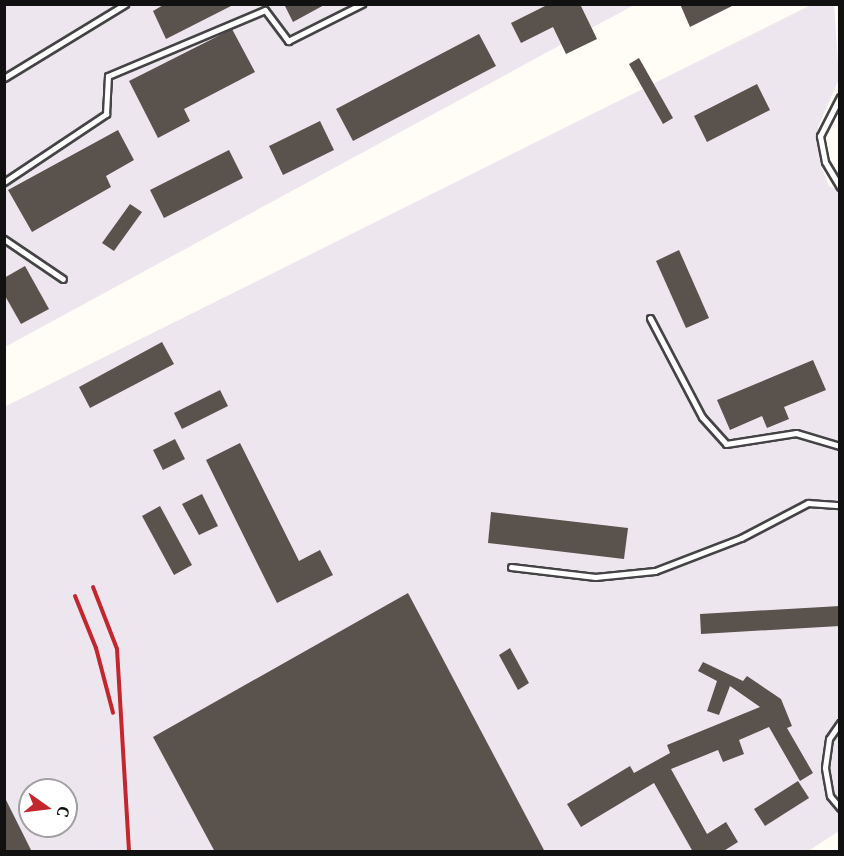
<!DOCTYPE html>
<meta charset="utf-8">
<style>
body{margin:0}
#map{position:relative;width:844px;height:856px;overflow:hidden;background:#fffdf5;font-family:"PT Serif",serif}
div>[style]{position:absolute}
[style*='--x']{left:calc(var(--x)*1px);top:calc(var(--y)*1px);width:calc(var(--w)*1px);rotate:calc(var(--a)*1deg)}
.industrial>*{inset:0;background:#eee6ef}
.building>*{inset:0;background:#5a524d}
.roads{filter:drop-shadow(2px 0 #444) drop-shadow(-2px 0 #444) drop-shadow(0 2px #444) drop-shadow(0 -2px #444)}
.service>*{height:5px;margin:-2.5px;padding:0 2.5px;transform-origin:2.5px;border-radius:2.5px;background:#fff}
.rail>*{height:4px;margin:-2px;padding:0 2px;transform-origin:2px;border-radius:2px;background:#c4262e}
span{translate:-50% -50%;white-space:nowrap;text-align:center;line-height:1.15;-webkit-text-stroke:6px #fff;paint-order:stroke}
.frame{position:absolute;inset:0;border:6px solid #111;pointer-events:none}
.north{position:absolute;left:18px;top:778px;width:60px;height:60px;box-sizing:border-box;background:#fff;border:2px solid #a0a0a0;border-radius:50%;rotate:104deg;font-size:16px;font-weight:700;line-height:24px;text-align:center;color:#111}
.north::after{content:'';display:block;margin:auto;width:21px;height:27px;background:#c4262e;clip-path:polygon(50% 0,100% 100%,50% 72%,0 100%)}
</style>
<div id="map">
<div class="industrial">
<i style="clip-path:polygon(5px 5px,634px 5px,5px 347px)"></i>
<i style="clip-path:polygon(evenodd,811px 5px,834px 5px,839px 79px,818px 127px,820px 163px,829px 186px,840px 191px,839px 831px,807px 852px,5px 851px,4px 407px,811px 5px,30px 790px,66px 790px,66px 826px,30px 826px,30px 790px)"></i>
</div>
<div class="building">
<i style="clip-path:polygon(165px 4px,235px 4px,166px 39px,153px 11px)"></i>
<i style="clip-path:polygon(284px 4px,326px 4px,293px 22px)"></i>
<i style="clip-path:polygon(549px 4px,580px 4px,597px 39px,566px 54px,553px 27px,521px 43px,511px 23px)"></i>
<i style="clip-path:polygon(680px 4px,736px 4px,690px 27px)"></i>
<i style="clip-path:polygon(232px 29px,255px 72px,184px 109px,190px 121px,158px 138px,129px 81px)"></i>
<i style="clip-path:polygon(479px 34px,496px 66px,353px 141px,336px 109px)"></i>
<i style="clip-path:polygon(639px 58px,673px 118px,663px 124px,629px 64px)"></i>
<i style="clip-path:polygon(757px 84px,770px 110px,707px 142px,694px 116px)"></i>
<i style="clip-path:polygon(320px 121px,334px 150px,283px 175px,269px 146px)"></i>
<i style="clip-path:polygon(118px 130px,134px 160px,106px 176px,111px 187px,32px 232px,8px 190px)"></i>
<i style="clip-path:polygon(229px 150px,243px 178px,164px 218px,150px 190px)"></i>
<i style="clip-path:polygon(130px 204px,142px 212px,114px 251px,102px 243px)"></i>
<i style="clip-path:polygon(679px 250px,709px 318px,686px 328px,656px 261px)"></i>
<i style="clip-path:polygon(25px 266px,49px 309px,21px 324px,4px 294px,4px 278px)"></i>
<i style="clip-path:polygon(162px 342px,174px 364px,90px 408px,79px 387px)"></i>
<i style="clip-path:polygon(813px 360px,826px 390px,784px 407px,789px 419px,767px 428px,762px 416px,730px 430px,717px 400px)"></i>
<i style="clip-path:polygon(220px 390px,228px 406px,182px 429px,174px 413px)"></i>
<i style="clip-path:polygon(175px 439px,185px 459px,163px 470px,153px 450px)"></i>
<i style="clip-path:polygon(240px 443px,299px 561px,320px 550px,333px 575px,277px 603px,206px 460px)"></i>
<i style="clip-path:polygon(202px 494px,218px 526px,199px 535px,182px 504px)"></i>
<i style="clip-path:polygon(160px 506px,192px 565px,174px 575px,142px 516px)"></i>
<i style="clip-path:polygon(491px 512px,628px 528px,624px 559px,488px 543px)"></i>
<i style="clip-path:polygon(408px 593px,545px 852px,215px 852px,153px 737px)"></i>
<i style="clip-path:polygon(840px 606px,840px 626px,701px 634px,700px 614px)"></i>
<i style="clip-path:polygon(510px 648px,529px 683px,518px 690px,499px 655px)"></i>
<i style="clip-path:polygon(703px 662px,743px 681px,747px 676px,781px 699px,792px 726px,787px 728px,813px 773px,800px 781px,769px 727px,739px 740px,744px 754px,723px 762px,718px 750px,671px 769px,707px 834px,726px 822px,738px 842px,722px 852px,693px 852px,654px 783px,581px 827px,567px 804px,630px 766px,634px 773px,670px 753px,667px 745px,760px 707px,730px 686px,719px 715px,707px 711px,717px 681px,698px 671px)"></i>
<i style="clip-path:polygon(798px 781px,809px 798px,765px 826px,754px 809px)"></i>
<i style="clip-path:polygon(4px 796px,32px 852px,4px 852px)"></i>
</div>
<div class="roads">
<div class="service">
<i style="--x:4;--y:78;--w:142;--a:-31.4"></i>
<i style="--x:840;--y:97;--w:44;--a:117.1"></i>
<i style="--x:820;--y:136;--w:26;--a:79"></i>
<i style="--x:825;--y:162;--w:29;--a:59"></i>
<i style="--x:4;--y:182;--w:123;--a:-33.7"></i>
<i style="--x:106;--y:114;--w:38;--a:-87"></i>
<i style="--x:108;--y:76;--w:170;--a:-22.8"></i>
<i style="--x:265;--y:10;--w:39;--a:53"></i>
<i style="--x:288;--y:41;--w:83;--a:-26.6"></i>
<i style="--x:4;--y:239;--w:71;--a:34.1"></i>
<i style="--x:650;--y:318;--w:112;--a:62.3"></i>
<i style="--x:702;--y:417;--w:36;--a:48"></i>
<i style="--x:726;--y:444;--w:71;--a:-8.9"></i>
<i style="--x:796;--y:433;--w:46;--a:16.5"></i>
<i style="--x:511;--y:567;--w:85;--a:6.8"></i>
<i style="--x:595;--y:577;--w:60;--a:-5.7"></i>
<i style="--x:655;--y:571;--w:92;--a:-21"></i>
<i style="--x:741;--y:538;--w:76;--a:-27.6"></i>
<i style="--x:808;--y:503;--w:32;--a:4"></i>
<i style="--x:840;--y:723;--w:19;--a:125"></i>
<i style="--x:829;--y:739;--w:29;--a:98"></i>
<i style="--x:825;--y:768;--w:28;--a:80"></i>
<i style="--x:830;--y:796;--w:16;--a:50"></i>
</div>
</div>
<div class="rail">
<i style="--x:93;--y:587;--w:66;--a:68.8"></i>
<i style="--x:117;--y:649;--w:203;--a:86.6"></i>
<i style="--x:75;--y:596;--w:56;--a:68"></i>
<i style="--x:96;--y:648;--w:67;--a:75.3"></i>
</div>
<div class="frame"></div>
<div class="north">С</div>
</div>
